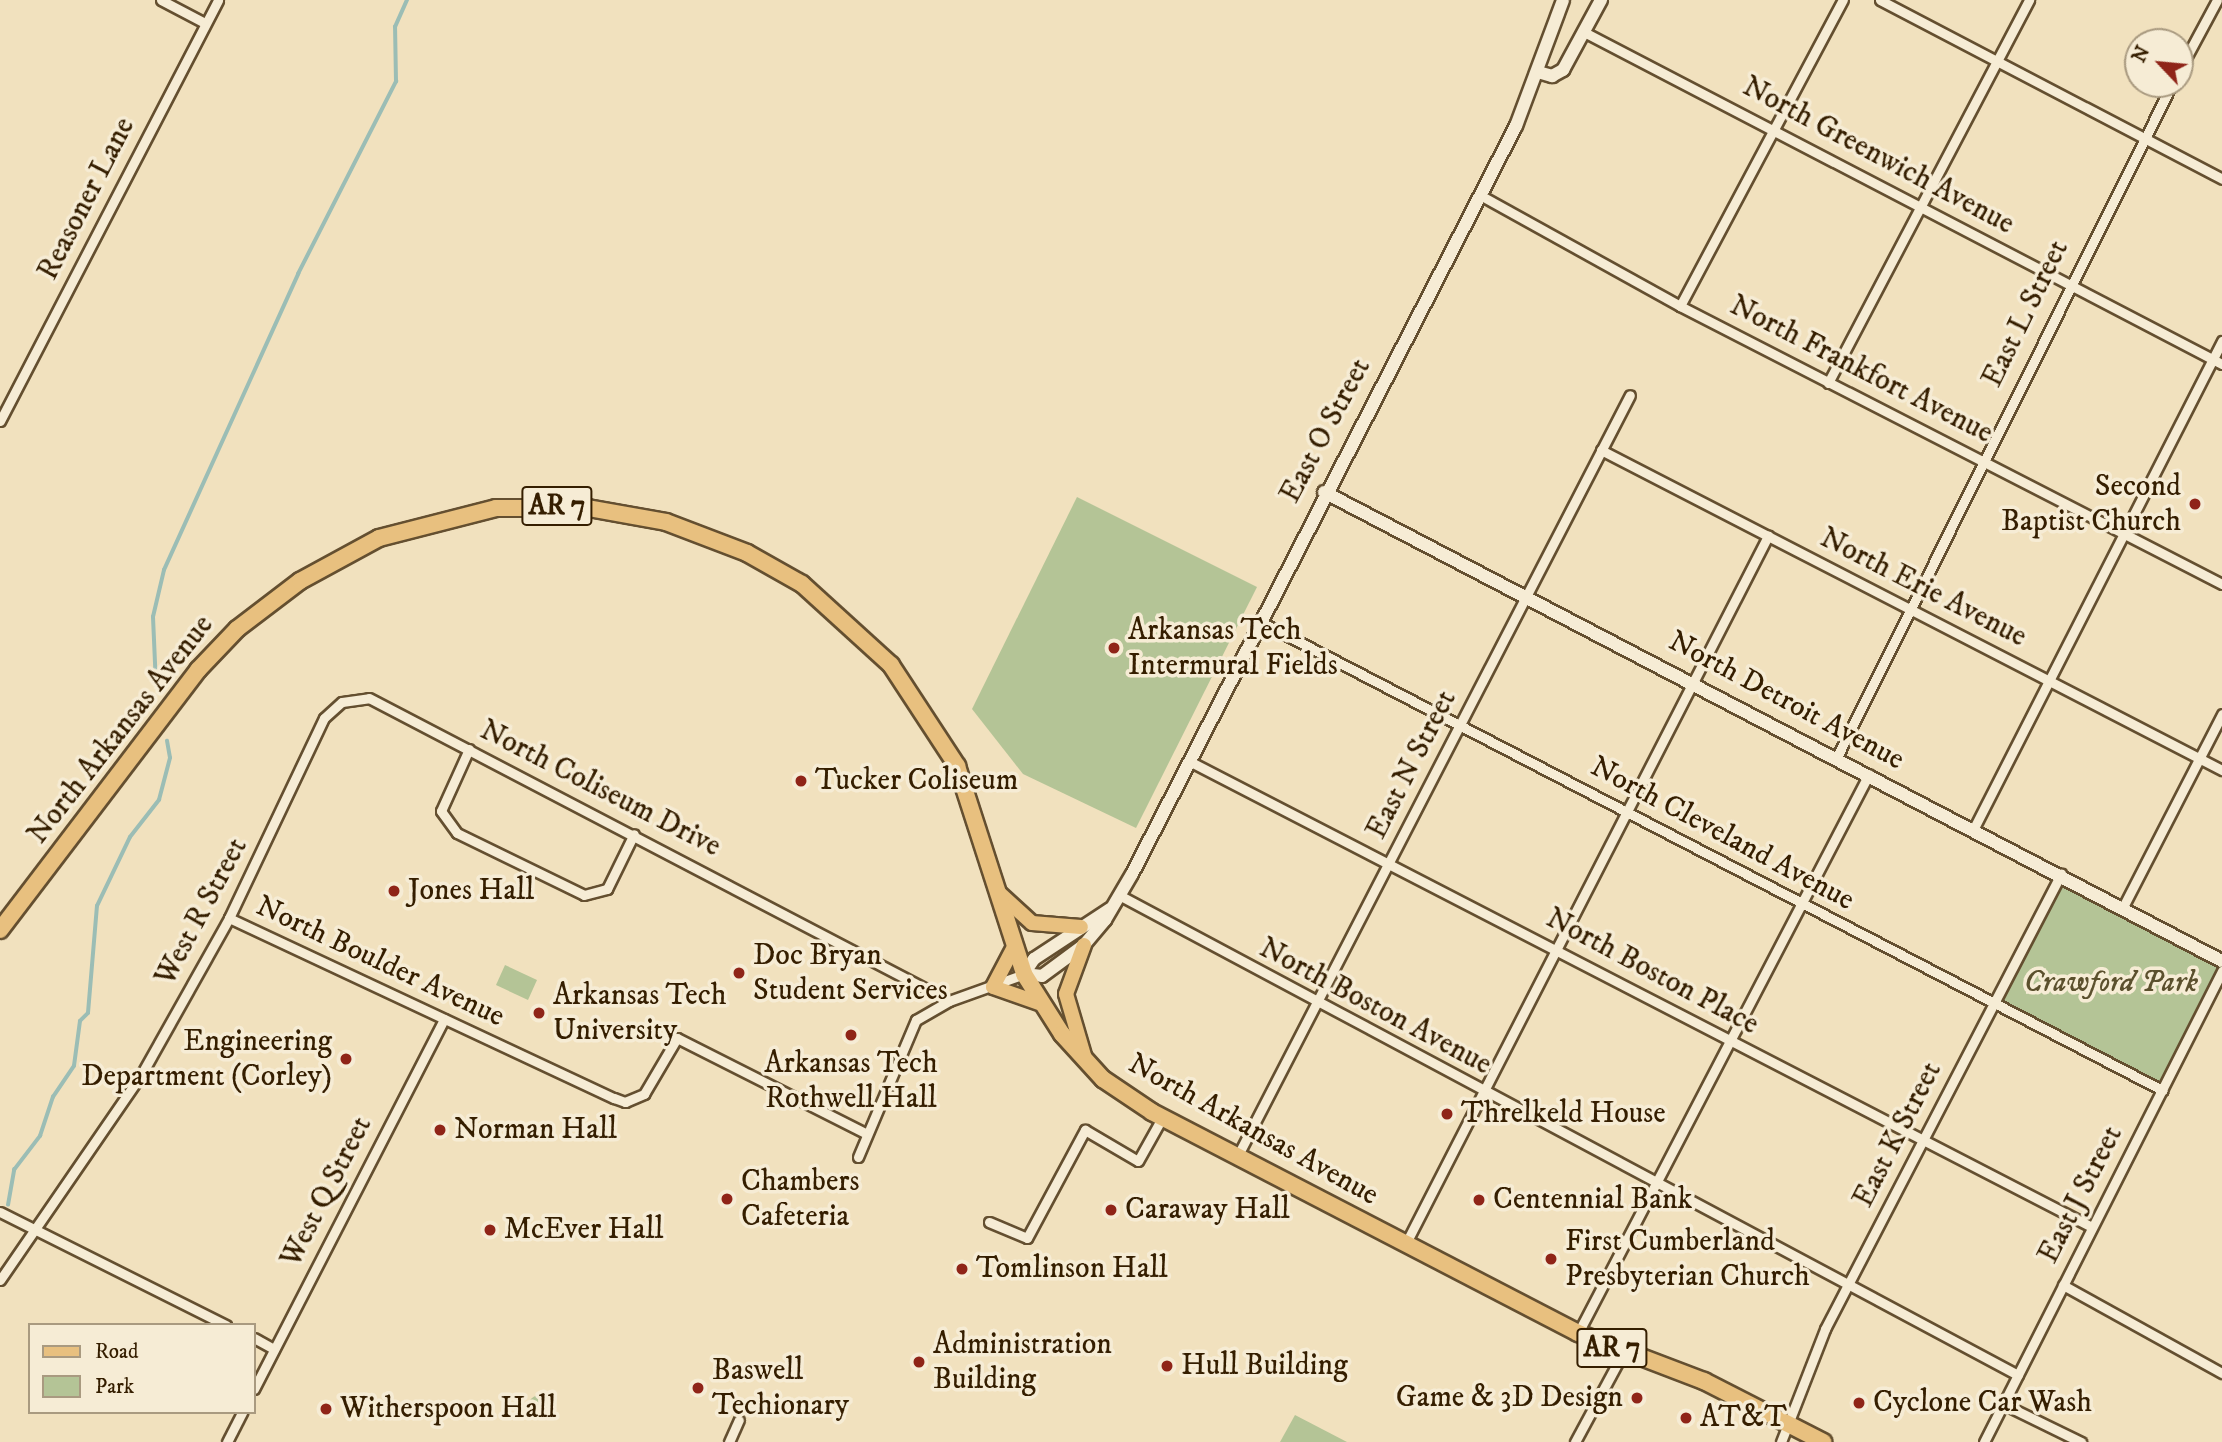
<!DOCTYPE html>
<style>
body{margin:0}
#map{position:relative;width:2222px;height:1442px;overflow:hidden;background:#f1e1be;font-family:"IM FELL DW Pica",serif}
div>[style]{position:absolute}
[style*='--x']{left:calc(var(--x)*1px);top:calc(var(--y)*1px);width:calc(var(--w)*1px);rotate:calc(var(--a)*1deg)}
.green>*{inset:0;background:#b4c496}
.round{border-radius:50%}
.stream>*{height:3.5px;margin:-1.75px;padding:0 1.75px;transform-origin:1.75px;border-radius:1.75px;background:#9bbdb5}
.roads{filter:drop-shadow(2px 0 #644f30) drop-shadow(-2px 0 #644f30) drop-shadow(0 2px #644f30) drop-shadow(0 -2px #644f30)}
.street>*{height:9px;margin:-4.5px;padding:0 4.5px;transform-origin:4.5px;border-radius:4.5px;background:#f6ecd5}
.secondary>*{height:12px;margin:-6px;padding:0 6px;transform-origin:6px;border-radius:6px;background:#f6ecd5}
.primary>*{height:14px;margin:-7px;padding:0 7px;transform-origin:7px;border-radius:7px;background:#e8c07f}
.highway>*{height:16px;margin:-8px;padding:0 8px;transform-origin:8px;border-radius:8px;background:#e8c07f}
.dots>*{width:19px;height:19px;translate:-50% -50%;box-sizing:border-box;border:4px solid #f6ecd5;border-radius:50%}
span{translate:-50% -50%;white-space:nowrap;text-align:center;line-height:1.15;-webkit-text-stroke:7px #f6ecd5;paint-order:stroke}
.shield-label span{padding:2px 5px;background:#f6ecd5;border:2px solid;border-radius:5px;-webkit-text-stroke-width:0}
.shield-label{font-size:28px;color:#351e00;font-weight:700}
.street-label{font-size:30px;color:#351e00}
.poi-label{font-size:30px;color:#351e00}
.right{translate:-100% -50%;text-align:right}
.left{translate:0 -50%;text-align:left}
.park-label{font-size:30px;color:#5b502d;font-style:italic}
.legend{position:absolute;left:28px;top:1323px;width:228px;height:91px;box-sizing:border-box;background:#f6ecd5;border:2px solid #a99a80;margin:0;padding:9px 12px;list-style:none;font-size:21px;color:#351e00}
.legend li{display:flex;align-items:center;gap:14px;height:35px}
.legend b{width:35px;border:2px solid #a99a80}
.north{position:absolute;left:2124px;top:28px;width:70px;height:70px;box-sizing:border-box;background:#f6ecd5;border:2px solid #a99a80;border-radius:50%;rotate:296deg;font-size:19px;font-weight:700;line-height:28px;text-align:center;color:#351e00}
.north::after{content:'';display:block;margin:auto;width:24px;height:32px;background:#8f2418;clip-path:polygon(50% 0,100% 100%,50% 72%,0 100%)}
</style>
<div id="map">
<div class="green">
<i style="clip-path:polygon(1077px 497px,1257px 587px,1136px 828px,1023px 774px,972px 709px)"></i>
<i style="clip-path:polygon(2062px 882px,2221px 964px,2159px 1084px,2001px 1002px)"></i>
<i style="clip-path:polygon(505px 965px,537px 980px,528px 1000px,496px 985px)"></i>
<i class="round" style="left:528px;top:1395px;width:24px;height:24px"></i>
<i style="clip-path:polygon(1295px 1415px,1347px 1442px,1280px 1442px)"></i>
</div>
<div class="stream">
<i style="--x:156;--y:686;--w:69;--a:-92.5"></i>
<i style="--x:153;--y:617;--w:48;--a:-76.8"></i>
<i style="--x:164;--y:570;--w:325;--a:-65.6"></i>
<i style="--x:298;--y:274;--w:216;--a:-63"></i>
<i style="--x:396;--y:82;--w:55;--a:-91"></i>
<i style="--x:395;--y:27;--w:30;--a:-66"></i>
<i style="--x:8;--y:1205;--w:36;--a:-80"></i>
<i style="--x:14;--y:1170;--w:43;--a:-52.6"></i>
<i style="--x:40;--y:1136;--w:41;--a:-71.6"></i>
<i style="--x:53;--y:1097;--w:37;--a:-56"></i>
<i style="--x:74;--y:1066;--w:45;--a:-82.4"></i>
<i style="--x:80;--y:1021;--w:11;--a:-45"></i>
<i style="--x:88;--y:1013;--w:107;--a:-85.2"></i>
<i style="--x:97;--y:906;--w:76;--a:-64.4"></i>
<i style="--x:130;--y:837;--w:47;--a:-51.9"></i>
<i style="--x:159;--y:800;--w:43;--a:-75.3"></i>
<i style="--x:170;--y:758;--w:17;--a:-100"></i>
</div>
<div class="roads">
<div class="street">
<i style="--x:161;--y:0;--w:50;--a:27.6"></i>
<i style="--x:1880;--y:0;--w:386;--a:27.6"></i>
<i style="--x:1584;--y:32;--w:719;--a:27.49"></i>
<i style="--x:2180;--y:69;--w:78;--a:-61.8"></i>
<i style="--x:1480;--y:195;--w:229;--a:29"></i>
<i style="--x:1680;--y:306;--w:609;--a:27.15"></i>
<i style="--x:1680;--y:306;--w:347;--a:-62"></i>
<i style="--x:1828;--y:383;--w:433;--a:-62.3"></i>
<i style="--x:0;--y:421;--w:474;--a:-62.6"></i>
<i style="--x:1601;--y:450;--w:699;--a:27.26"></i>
<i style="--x:1259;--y:621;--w:1018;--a:27.45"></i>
<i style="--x:469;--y:749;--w:68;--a:114.3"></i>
<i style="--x:441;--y:811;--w:27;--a:54"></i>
<i style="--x:457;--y:833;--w:141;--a:26"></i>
<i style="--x:584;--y:895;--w:24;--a:-15"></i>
<i style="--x:607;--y:889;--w:61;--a:-63.9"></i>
<i style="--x:1837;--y:757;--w:752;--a:-63.54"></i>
<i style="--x:1189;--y:761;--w:1016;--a:27.3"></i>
<i style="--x:1973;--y:830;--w:549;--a:-63.01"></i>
<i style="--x:1119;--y:895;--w:1019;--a:28.1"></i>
<i style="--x:2123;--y:907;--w:217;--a:-62.8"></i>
<i style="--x:229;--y:918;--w:425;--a:25.1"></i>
<i style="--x:614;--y:1098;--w:12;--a:20"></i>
<i style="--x:625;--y:1102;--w:21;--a:-23"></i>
<i style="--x:644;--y:1094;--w:65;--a:-59.5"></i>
<i style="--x:677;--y:1038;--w:213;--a:26.8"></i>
<i style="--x:858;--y:1157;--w:149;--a:-67.1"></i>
<i style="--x:916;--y:1020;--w:38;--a:-30"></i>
<i style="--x:1237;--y:1157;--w:857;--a:-62.72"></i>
<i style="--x:0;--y:1212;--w:253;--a:26.6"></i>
<i style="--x:989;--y:1222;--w:41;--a:22.8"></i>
<i style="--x:1027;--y:1238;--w:123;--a:-61.8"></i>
<i style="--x:1085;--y:1130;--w:61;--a:30.3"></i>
<i style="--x:1138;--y:1161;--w:49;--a:-60.8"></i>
<i style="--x:1405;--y:1245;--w:797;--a:-62.89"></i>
<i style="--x:0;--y:1280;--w:249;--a:-55.5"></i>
<i style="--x:141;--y:1075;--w:180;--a:-60.7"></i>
<i style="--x:229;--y:918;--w:221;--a:-64.6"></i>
<i style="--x:324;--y:718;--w:24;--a:-42"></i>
<i style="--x:342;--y:702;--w:27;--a:-8"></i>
<i style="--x:369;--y:698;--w:654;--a:27.58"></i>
<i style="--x:949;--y:1001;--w:80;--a:-19.8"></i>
<i style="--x:2063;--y:1285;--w:182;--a:29"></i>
<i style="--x:1578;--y:1333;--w:630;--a:-62.5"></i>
<i style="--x:254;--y:1338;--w:23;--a:29"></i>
<i style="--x:254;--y:1389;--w:416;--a:-62.8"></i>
<i style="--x:2003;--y:1404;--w:87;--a:26"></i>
<i style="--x:227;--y:1442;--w:34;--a:-63"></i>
<i style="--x:729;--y:1442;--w:24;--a:-66"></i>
<i style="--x:1575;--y:1442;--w:101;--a:-61.7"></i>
<i style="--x:1781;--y:1442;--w:121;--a:-68.7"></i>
<i style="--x:1825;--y:1329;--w:513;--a:-62.59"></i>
<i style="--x:1984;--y:1442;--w:528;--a:-63.19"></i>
</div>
<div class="secondary">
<i style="--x:1538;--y:72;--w:15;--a:16"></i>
<i style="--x:1552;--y:76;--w:13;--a:-29"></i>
<i style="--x:1563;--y:70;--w:80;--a:-61.5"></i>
<i style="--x:1324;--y:492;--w:1013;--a:27.58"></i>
<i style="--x:1110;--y:909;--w:91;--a:146.7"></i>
<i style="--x:1034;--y:959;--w:18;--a:124"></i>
<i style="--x:1024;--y:974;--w:18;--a:6"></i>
<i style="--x:1042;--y:976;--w:52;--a:-36.4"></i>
<i style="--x:1084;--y:945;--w:33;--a:-50"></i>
<i style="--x:1105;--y:920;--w:53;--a:-59.6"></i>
<i style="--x:1132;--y:874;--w:841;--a:-62.83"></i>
<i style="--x:1516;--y:126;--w:134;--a:-69.5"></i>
</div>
<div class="primary">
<i style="--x:998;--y:892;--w:46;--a:42.4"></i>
<i style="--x:1032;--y:923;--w:49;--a:4.7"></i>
<i style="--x:1084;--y:945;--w:52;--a:110.2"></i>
<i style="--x:1066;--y:994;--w:64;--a:73.6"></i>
<i style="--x:1014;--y:947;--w:45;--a:117.7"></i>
<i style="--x:993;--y:987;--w:52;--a:19.1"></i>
</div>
<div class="highway">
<i style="--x:0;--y:930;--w:327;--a:-52.7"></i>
<i style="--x:198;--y:670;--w:57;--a:-46.4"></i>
<i style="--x:237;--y:629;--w:79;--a:-37.3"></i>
<i style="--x:300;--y:581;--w:90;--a:-28.6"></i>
<i style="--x:379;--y:538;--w:121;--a:-14.4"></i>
<i style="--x:496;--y:508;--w:92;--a:0"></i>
<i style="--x:588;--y:508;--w:79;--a:10.2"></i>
<i style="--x:666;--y:522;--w:87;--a:20.9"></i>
<i style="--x:747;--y:553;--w:63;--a:29.4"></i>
<i style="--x:802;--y:584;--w:120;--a:42.3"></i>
<i style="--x:891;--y:665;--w:121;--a:56.8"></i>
<i style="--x:957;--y:766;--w:219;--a:72.1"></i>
<i style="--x:1024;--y:974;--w:71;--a:57.7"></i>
<i style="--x:1062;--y:1034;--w:61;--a:47.7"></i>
<i style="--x:1103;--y:1079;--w:59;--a:34"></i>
<i style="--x:1152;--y:1112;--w:480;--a:27.4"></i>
<i style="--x:1578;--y:1333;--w:135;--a:20.9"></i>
<i style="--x:1704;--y:1381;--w:134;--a:27.1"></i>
</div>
</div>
<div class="dots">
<i style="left:2195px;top:504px;background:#8f2418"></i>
<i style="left:1114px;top:648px;background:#8f2418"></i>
<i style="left:801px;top:781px;background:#8f2418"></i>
<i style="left:394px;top:891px;background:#8f2418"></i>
<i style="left:739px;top:973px;background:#8f2418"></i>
<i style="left:539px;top:1013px;background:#8f2418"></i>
<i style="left:851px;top:1035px;background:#8f2418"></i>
<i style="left:346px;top:1059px;background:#8f2418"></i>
<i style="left:1447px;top:1114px;background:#8f2418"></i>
<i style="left:440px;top:1130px;background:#8f2418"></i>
<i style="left:727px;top:1199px;background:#8f2418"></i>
<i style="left:1479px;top:1200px;background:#8f2418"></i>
<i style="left:1111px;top:1210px;background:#8f2418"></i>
<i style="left:490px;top:1230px;background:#8f2418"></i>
<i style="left:1551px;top:1259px;background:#8f2418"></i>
<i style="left:962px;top:1269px;background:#8f2418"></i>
<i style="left:919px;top:1362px;background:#8f2418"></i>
<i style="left:1167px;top:1366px;background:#8f2418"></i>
<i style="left:698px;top:1388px;background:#8f2418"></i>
<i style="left:1637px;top:1398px;background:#8f2418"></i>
<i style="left:1859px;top:1403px;background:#8f2418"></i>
<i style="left:326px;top:1409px;background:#8f2418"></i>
<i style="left:1686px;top:1418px;background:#8f2418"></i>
</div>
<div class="shield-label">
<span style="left:557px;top:506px">AR 7</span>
<span style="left:1612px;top:1348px">AR 7</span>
</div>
<div class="street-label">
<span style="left:1878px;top:156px;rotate:28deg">North Greenwich Avenue</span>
<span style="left:87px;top:199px;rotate:-63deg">Reasoner Lane</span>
<span style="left:2026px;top:314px;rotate:-64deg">East L Street</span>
<span style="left:1861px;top:370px;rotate:27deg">North Frankfort Avenue</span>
<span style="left:1326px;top:431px;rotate:-62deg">East O Street</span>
<span style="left:1923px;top:588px;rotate:27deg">North Erie Avenue</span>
<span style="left:1786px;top:701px;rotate:28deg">North Detroit Avenue</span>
<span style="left:121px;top:730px;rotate:-52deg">North Arkansas Avenue</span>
<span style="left:1412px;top:765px;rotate:-63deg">East N Street</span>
<span style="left:600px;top:789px;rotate:27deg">North Coliseum Drive</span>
<span style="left:1722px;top:834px;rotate:28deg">North Cleveland Avenue</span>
<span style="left:202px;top:912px;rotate:-62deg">West R Street</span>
<span style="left:380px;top:962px;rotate:25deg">North Boulder Avenue</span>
<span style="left:1652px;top:972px;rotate:28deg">North Boston Place</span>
<span style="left:1375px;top:1007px;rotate:28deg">North Boston Avenue</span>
<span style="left:1253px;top:1130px;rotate:29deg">North Arkansas Avenue</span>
<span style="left:1898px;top:1135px;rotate:-63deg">East K Street</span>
<span style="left:327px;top:1192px;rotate:-63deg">West Q Street</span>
<span style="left:2081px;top:1195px;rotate:-63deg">East J Street</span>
</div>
<div class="poi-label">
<span class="right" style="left:2181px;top:504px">Second<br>Baptist Church</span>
<span class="left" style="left:1128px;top:648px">Arkansas Tech<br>Intermural Fields</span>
<span class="left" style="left:815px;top:781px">Tucker Coliseum</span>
<span class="left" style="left:408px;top:891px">Jones Hall</span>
<span class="left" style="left:753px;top:973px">Doc Bryan<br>Student Services</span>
<span class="left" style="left:553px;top:1013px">Arkansas Tech<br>University</span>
<span class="right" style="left:332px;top:1059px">Engineering<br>Department (Corley)</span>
<span style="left:851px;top:1081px">Arkansas Tech<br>Rothwell Hall</span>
<span class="left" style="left:1461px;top:1114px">Threlkeld House</span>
<span class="left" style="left:454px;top:1130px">Norman Hall</span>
<span class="left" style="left:741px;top:1199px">Chambers<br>Cafeteria</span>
<span class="left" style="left:1493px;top:1200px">Centennial Bank</span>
<span class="left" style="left:1125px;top:1210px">Caraway Hall</span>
<span class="left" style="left:504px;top:1230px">McEver Hall</span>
<span class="left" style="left:1565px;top:1259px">First Cumberland<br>Presbyterian Church</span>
<span class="left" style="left:976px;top:1269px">Tomlinson Hall</span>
<span class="left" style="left:933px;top:1362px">Administration<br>Building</span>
<span class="left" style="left:1181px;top:1366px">Hull Building</span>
<span class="left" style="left:712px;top:1388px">Baswell<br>Techionary</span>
<span class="right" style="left:1623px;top:1398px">Game &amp; 3D Design</span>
<span class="left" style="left:1873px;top:1403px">Cyclone Car Wash</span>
<span class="left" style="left:340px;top:1409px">Witherspoon Hall</span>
<span class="left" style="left:1700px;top:1418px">AT&amp;T</span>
</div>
<div class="park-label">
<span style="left:2111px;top:983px">Crawford Park</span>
</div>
<ul class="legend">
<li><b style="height:9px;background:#e8c07f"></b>Road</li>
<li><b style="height:19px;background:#b4c496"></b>Park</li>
</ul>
<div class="north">N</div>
</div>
